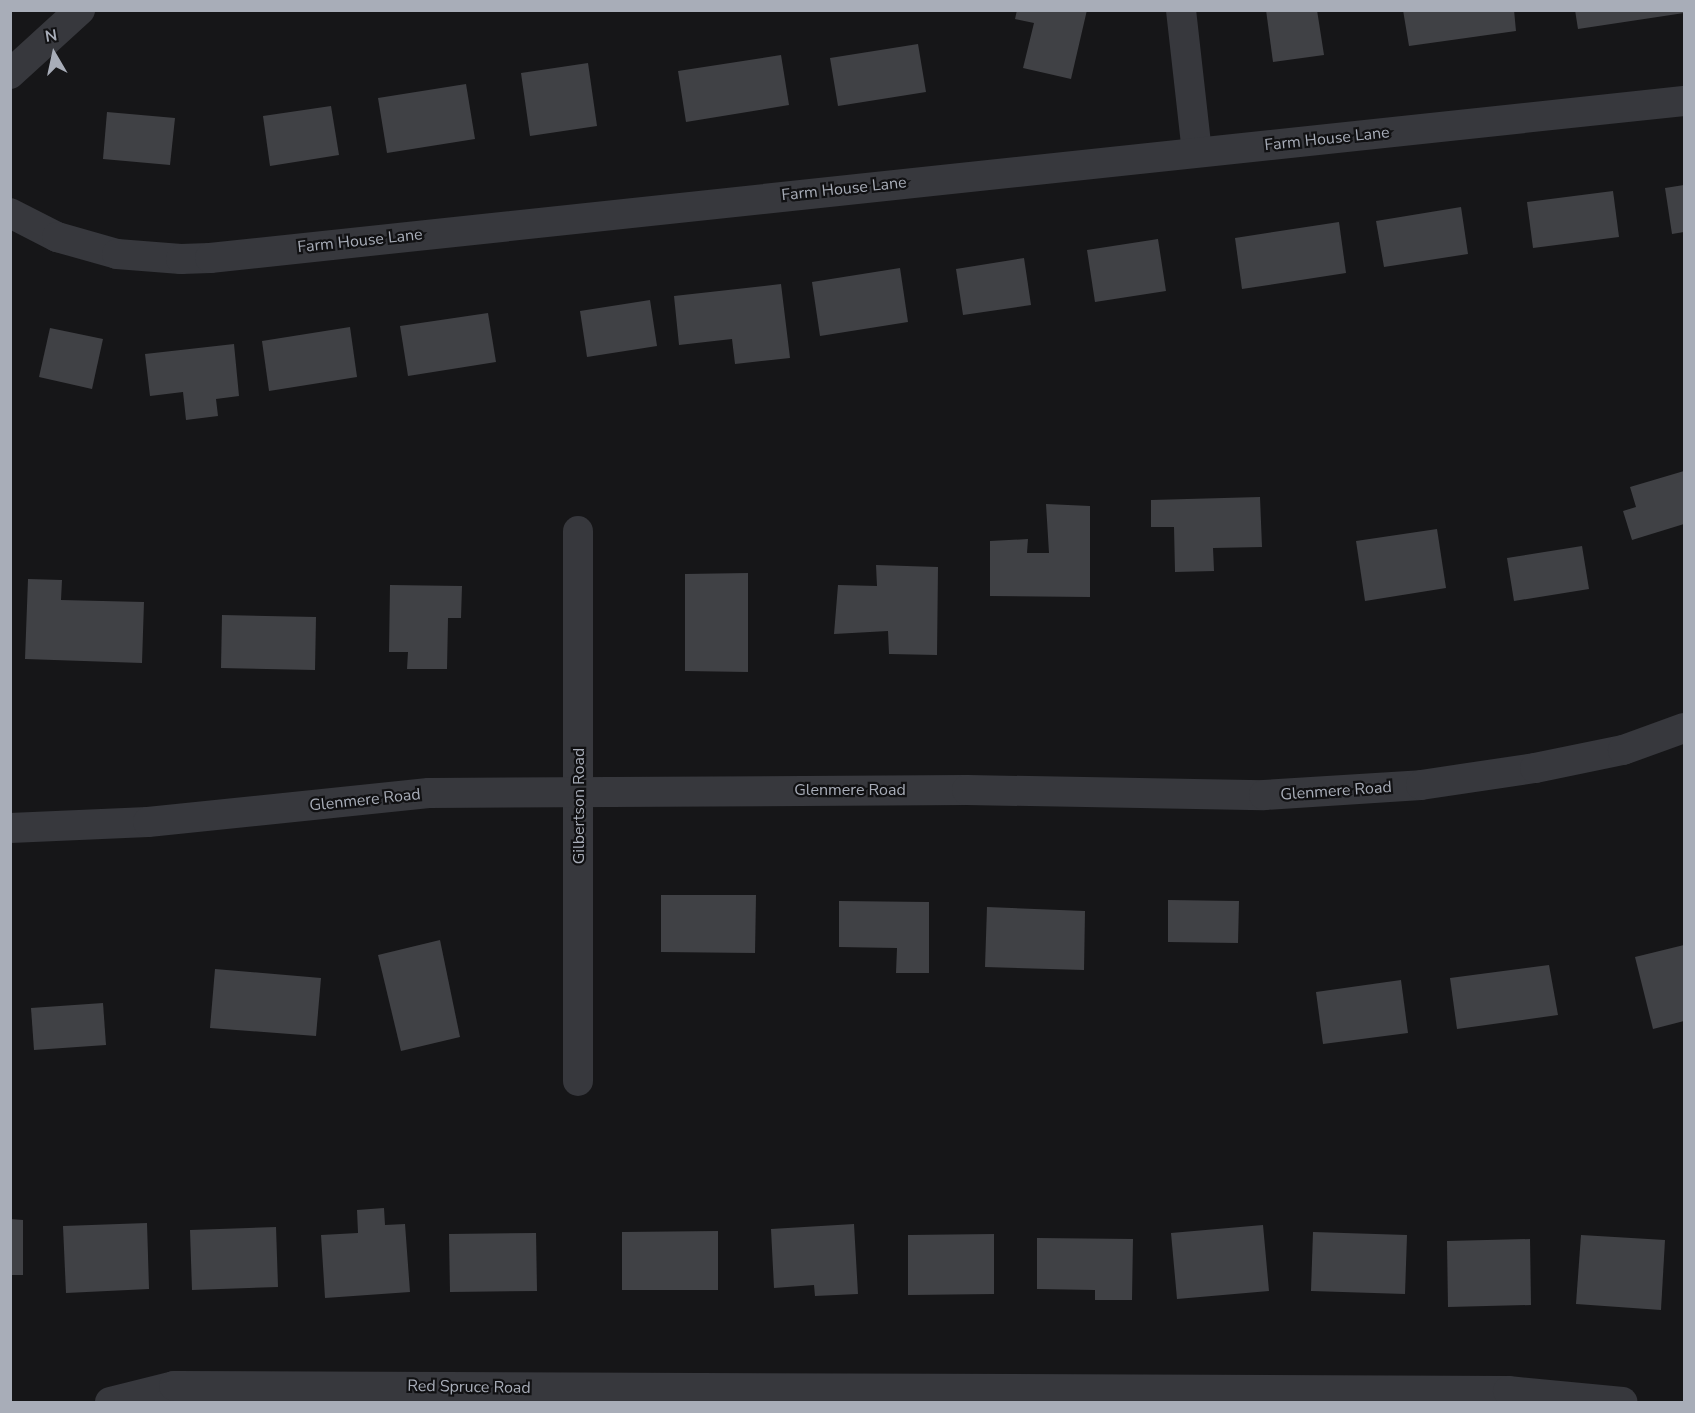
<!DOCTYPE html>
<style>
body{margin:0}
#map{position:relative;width:1695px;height:1413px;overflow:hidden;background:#161618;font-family:"Nunito Sans",sans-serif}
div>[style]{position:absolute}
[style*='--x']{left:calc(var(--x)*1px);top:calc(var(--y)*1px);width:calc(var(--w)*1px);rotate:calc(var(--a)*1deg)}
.building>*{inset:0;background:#404145}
.street>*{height:30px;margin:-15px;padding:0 15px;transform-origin:15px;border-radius:15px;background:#37383d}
span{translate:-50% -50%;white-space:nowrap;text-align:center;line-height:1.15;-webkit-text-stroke:4.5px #111113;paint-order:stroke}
.street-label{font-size:16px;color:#a8adb8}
.frame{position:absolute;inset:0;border:12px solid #a8adb8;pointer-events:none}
.north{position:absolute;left:24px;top:24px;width:60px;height:60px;-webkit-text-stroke:4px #111113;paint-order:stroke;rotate:351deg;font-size:16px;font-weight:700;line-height:24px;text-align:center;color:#a8adb8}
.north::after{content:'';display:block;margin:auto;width:21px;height:27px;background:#a8adb8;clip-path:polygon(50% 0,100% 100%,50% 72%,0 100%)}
</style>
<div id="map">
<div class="building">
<i style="clip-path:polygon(1017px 10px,1087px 10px,1071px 79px,1023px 68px,1034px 23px,1015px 19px)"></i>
<i style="clip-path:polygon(1266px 10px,1317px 10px,1324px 55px,1273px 62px)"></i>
<i style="clip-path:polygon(1403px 10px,1514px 10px,1516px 31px,1409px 46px)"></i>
<i style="clip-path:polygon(1575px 10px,1684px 10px,1684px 13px,1578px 29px)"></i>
<i style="clip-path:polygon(918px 44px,926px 92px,838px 106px,830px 58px)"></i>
<i style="clip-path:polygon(781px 55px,789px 105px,686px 122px,678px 71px)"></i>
<i style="clip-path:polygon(588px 63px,597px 126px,530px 136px,521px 73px)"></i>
<i style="clip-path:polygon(466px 84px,475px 139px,387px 153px,378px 98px)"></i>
<i style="clip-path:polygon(331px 106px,339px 155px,270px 166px,263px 116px)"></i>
<i style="clip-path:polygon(107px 112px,175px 118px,170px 165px,103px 159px)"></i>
<i style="clip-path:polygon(1684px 185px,1684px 232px,1672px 234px,1665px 188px)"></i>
<i style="clip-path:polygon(1613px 191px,1619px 237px,1533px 248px,1527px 202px)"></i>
<i style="clip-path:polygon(1461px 207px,1468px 254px,1384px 267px,1376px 221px)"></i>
<i style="clip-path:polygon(1339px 222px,1346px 273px,1242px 289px,1235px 238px)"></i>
<i style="clip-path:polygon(1158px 239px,1166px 291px,1095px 302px,1087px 250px)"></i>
<i style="clip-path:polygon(1024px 258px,1031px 305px,963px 315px,956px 269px)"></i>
<i style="clip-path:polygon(900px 268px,908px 322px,820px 336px,812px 282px)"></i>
<i style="clip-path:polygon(781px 284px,790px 358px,735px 364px,732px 339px,679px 345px,674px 296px)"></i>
<i style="clip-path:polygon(650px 300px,657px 346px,587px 357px,580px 311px)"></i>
<i style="clip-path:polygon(488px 313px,496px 362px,408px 376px,400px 326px)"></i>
<i style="clip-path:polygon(350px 327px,357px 377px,269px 391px,262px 341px)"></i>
<i style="clip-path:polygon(50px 328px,103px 339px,92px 389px,39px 377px)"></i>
<i style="clip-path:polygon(234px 344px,239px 396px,216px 399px,218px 416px,186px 420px,183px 392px,150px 396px,145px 354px)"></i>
<i style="clip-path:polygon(1684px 471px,1684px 524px,1632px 540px,1623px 511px,1636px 507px,1630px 487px)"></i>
<i style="clip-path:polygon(1260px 497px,1262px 547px,1213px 548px,1214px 571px,1175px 572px,1174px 527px,1151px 527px,1151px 500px)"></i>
<i style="clip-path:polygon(1046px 504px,1090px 506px,1090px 597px,990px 596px,990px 541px,1028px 539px,1027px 553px,1049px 553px)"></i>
<i style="clip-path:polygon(1437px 529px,1446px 588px,1365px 601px,1356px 541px)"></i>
<i style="clip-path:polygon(1582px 546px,1589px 589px,1514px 601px,1507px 558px)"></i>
<i style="clip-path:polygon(876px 565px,938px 567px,937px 655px,889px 654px,888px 631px,834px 634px,838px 585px,877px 586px)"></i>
<i style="clip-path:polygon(748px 573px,748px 672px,685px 671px,685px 574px)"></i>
<i style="clip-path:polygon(28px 579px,62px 580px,61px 600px,144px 602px,142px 663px,25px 659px)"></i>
<i style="clip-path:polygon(390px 585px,462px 586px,461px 618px,448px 618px,447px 669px,407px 669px,408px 652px,389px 652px)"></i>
<i style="clip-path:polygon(222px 615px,316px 617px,315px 670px,221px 668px)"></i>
<i style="clip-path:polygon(661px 895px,756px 895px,755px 953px,661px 952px)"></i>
<i style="clip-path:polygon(1168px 900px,1239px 901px,1238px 943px,1168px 942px)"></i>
<i style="clip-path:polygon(839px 901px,929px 902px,929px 973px,896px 973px,897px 948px,839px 947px)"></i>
<i style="clip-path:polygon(987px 907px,1085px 911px,1084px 970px,985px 967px)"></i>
<i style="clip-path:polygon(440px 940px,460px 1037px,401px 1051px,378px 955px)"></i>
<i style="clip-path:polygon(1684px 945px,1684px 1021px,1653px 1029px,1635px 957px)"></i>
<i style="clip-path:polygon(1549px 965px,1558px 1015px,1457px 1029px,1450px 978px)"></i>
<i style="clip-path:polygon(215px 969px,321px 978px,316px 1036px,210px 1028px)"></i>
<i style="clip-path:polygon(1401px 980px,1408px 1033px,1323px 1044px,1316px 992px)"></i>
<i style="clip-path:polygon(103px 1003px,106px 1045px,34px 1050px,31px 1008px)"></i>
<i style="clip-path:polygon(384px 1208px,385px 1225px,405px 1224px,410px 1292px,325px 1298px,321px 1235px,358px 1233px,357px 1210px)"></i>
<i style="clip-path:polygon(10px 1219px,23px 1220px,23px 1275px,10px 1275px)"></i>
<i style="clip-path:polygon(147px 1223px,149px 1289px,66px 1293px,63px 1226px)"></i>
<i style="clip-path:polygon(854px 1224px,858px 1294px,815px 1296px,814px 1285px,774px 1288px,771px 1229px)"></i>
<i style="clip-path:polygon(1263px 1225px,1269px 1291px,1177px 1299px,1171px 1233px)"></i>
<i style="clip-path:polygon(276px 1227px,278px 1287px,192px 1290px,190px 1230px)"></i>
<i style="clip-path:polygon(718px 1231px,718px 1290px,622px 1290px,622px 1232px)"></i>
<i style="clip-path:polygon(1313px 1232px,1407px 1235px,1405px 1294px,1311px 1291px)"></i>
<i style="clip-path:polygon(536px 1233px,537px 1291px,450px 1292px,449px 1234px)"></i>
<i style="clip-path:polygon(994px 1234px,994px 1294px,908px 1295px,908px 1235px)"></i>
<i style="clip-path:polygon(1581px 1235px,1665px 1240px,1661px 1310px,1576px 1304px)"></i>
<i style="clip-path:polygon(1037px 1238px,1133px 1239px,1132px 1300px,1095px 1300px,1095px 1290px,1037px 1289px)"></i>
<i style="clip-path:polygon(1530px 1239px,1531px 1305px,1448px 1307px,1447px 1241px)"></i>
</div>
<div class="street">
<i style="--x:1181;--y:10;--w:143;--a:83.6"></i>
<i style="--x:10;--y:74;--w:95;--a:-42.4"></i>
<i style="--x:10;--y:213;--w:53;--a:27.1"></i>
<i style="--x:57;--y:237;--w:62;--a:15.8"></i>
<i style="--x:117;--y:254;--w:64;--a:4.5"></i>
<i style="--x:181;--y:259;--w:29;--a:-2"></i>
<i style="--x:210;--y:258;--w:1482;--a:-6.08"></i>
<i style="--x:578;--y:531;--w:550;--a:90"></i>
<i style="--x:10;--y:828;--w:138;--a:-2.5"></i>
<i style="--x:148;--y:822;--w:282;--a:-5.9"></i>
<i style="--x:429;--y:793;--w:538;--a:-0.32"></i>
<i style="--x:967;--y:790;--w:297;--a:1"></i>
<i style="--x:1264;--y:795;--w:157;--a:-3.6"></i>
<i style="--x:1421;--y:785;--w:115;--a:-8.5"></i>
<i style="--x:1535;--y:768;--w:90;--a:-11.6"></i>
<i style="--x:1623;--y:750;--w:65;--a:-19.8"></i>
<i style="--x:110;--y:1402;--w:66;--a:-14"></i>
<i style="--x:174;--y:1386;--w:1334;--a:0.21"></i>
<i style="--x:1508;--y:1391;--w:115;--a:5.5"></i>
</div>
<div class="street-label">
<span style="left:1327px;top:139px;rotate:-6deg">Farm House Lane</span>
<span style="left:844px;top:189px;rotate:-6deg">Farm House Lane</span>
<span style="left:360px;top:241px;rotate:-6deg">Farm House Lane</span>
<span style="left:850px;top:790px">Glenmere Road</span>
<span style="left:1336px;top:791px;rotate:-4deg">Glenmere Road</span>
<span style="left:365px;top:800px;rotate:-6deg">Glenmere Road</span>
<span style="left:579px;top:806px;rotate:-90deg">Gilbertson Road</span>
<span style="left:469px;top:1387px;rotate:1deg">Red Spruce Road</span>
</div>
<div class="frame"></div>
<div class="north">N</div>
</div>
